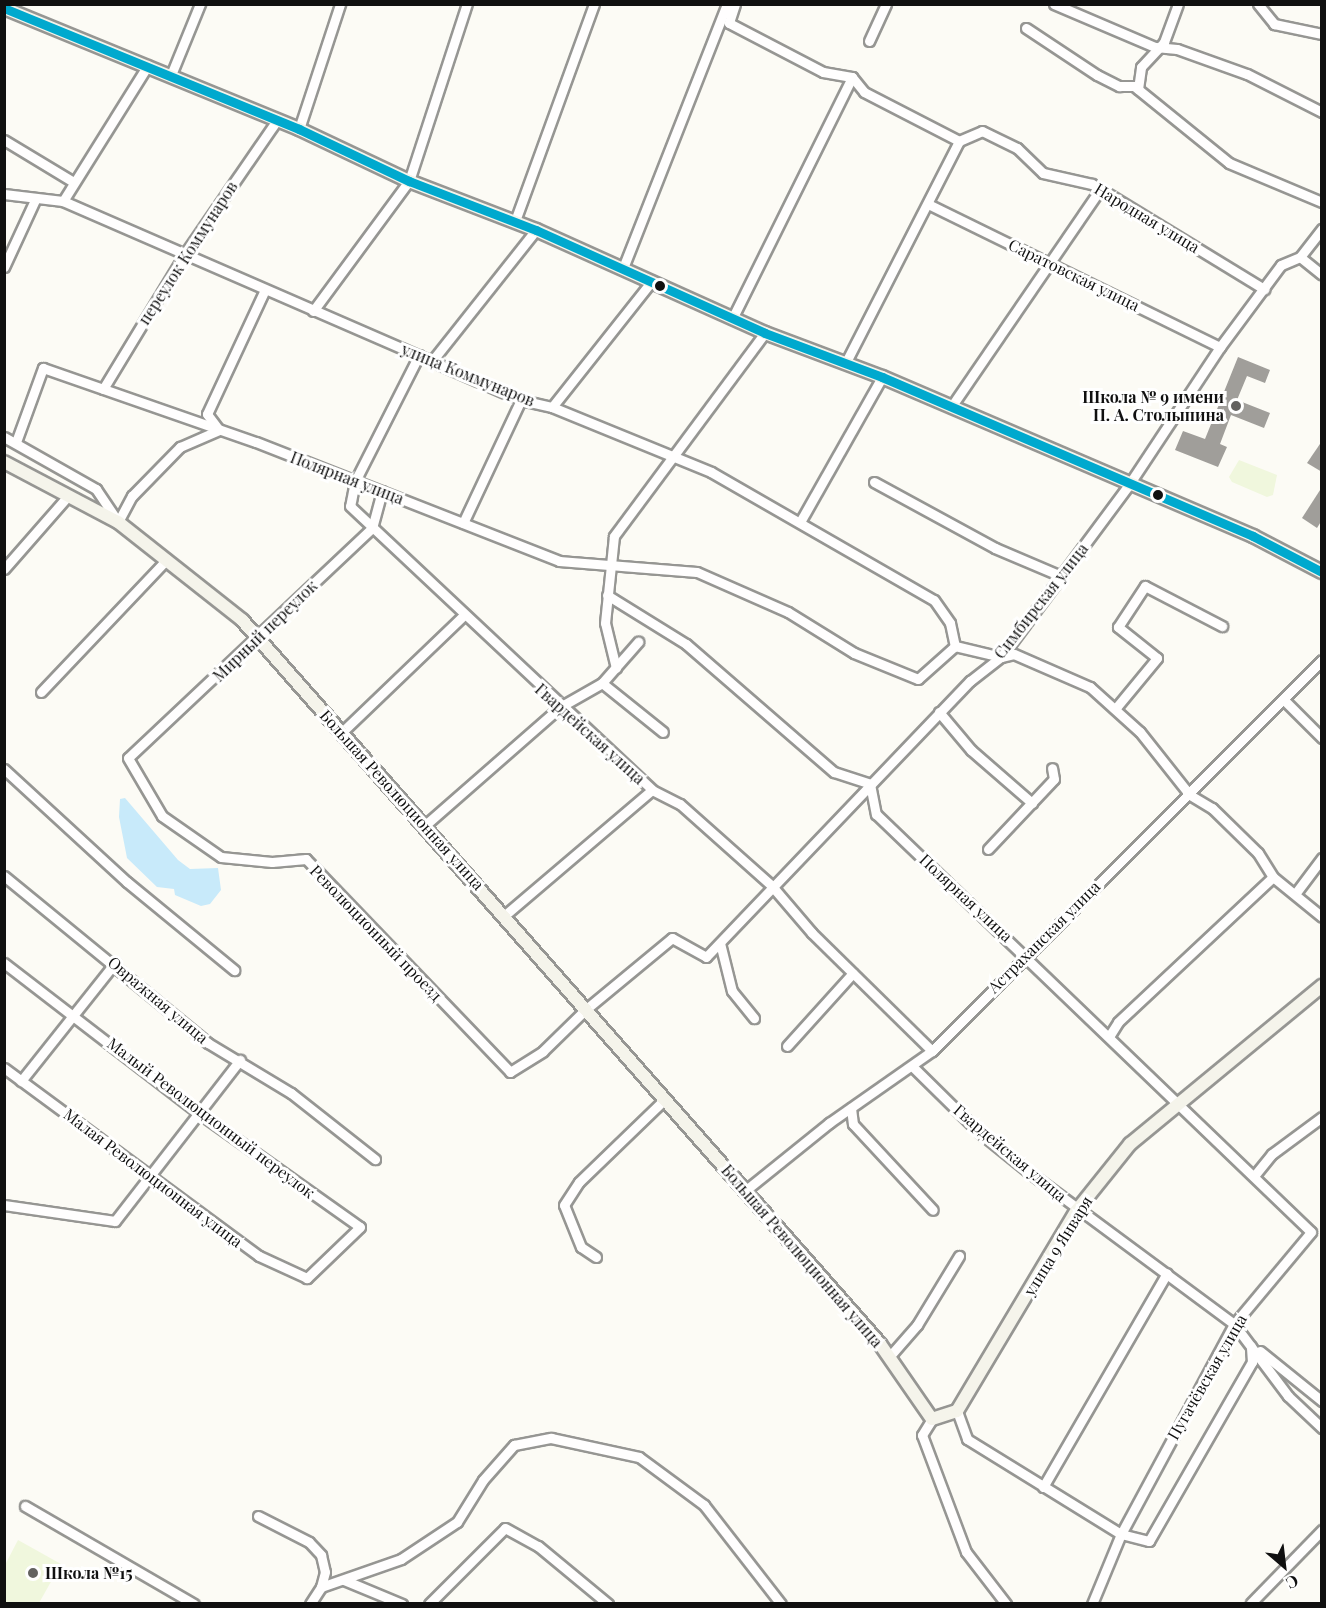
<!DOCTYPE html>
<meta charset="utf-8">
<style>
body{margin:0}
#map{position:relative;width:1326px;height:1608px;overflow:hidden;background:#fcfbf5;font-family:"Playfair Display",serif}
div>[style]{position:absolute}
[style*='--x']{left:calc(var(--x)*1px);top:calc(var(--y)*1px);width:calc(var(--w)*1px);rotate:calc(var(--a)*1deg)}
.pitch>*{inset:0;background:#f0f7dd}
.water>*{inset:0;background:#c8eafa}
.building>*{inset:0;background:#a09e9a}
.roads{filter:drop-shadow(2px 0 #969693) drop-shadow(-2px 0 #969693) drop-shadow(0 2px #969693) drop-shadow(0 -2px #969693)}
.street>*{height:9px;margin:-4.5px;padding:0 4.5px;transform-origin:4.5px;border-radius:4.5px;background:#fffefe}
.secondary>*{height:12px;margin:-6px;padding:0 6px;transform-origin:6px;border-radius:6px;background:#f5f4eb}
.bus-1>*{height:9px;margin:-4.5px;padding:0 4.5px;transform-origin:4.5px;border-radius:4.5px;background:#00a9ce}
.dots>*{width:16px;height:16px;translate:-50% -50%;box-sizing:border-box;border:3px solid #fff;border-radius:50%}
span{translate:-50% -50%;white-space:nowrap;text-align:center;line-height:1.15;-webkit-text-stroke:6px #fff;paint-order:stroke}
.street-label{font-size:16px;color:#101010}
.poi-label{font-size:16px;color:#101010;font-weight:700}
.right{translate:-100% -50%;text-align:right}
.left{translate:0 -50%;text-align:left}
.frame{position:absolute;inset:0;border:6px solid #101010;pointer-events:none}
.north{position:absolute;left:1254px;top:1536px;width:60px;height:60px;-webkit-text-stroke:4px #fff;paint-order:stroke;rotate:152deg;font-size:16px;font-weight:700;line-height:24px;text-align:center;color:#101010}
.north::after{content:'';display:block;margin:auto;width:21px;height:27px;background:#101010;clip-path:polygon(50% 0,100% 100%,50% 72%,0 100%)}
</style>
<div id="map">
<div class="pitch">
<i style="clip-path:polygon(1239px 460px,1277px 475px,1273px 495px,1267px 497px,1232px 482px,1229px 477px)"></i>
<i style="clip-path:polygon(18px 1540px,61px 1564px,39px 1603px,5px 1603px,5px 1565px)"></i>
</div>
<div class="water">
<i style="clip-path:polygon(125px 798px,178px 860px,190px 869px,218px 868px,221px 890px,210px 904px,201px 906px,175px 895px,174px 889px,157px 887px,127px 858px,119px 817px,120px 799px)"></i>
</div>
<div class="building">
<i style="clip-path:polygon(1238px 357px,1270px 370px,1265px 383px,1247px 376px,1237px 400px,1270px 413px,1264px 428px,1231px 415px,1220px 444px,1227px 447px,1218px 467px,1175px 450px,1183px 431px,1205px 439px)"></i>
<i style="clip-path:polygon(1322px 441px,1322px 472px,1307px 463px)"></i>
<i style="clip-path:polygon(1322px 487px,1322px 520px,1317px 528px,1302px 518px)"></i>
</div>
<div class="roads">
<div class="street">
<i style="--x:735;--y:4;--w:20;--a:108"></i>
<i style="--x:729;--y:23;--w:106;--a:27.5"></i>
<i style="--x:823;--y:72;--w:29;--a:10"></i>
<i style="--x:852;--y:77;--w:19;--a:51"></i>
<i style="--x:864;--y:92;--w:107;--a:27.3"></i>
<i style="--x:959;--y:141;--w:25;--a:-23"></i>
<i style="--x:982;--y:131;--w:39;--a:26"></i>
<i style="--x:1017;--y:148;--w:36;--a:44"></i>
<i style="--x:1043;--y:173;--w:50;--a:12.7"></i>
<i style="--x:1092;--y:184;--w:202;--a:31.4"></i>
<i style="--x:1054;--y:4;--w:110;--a:23.1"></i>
<i style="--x:1155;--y:47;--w:22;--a:5"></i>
<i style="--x:1177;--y:49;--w:74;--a:19.7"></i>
<i style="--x:1247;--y:74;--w:84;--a:26.9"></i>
<i style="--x:1258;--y:4;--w:26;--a:51"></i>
<i style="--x:1274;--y:24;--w:49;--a:11.8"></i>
<i style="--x:1026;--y:28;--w:85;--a:33.5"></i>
<i style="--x:1097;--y:75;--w:25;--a:27"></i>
<i style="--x:1119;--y:86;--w:15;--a:0"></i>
<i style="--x:1134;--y:86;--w:122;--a:39"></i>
<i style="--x:1229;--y:163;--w:101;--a:22.8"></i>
<i style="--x:869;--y:41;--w:41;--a:-65.3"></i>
<i style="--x:171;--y:75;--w:77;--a:-67.8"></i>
<i style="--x:1138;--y:89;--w:22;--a:-82"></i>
<i style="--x:1141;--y:67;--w:34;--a:-47"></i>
<i style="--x:1164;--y:42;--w:40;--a:-69.8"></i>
<i style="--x:299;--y:129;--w:132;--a:-71.8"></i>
<i style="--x:4;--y:140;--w:79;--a:31.1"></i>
<i style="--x:4;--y:194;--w:59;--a:6.8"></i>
<i style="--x:63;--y:201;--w:499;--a:23.5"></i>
<i style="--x:521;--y:400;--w:32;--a:13"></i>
<i style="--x:552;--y:407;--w:172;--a:22.2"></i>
<i style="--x:711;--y:472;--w:257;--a:29.9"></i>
<i style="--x:934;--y:600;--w:28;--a:55"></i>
<i style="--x:950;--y:623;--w:24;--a:78"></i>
<i style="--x:955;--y:646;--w:47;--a:13.4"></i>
<i style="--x:1001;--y:657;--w:13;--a:-13"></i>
<i style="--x:1014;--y:654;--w:83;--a:23.5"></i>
<i style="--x:1090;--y:687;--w:67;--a:42"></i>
<i style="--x:1140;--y:732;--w:80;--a:51.6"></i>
<i style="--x:1190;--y:795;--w:26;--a:31"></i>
<i style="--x:1212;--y:808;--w:64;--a:44.4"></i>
<i style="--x:1258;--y:853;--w:28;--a:58"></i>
<i style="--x:1273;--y:877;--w:63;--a:39.2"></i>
<i style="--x:63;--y:201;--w:160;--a:-58"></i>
<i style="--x:928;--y:204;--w:325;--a:26.1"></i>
<i style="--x:515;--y:221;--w:231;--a:-70"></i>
<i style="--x:1300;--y:257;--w:28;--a:39"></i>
<i style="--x:4;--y:267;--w:74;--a:-65.2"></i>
<i style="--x:623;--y:268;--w:284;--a:-68.5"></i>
<i style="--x:313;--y:311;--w:162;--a:-53.6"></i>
<i style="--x:409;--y:181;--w:186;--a:-71.9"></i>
<i style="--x:733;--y:317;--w:268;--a:-63.6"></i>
<i style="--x:419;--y:355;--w:141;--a:116.9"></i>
<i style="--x:355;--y:481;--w:25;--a:101"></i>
<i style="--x:350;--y:506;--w:415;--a:43.2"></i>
<i style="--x:652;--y:790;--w:31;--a:27"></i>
<i style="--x:680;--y:804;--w:122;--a:41.7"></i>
<i style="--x:771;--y:885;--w:63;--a:49.5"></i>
<i style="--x:812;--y:933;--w:168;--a:44.5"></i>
<i style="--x:432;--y:361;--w:167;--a:-51.6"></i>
<i style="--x:846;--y:362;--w:248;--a:-62.9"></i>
<i style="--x:103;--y:389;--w:157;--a:-58.8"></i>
<i style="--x:184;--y:255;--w:164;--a:-55.4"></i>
<i style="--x:552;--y:407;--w:161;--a:-51.6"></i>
<i style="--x:951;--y:407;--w:264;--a:-55.6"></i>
<i style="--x:4;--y:437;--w:106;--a:29.5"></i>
<i style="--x:96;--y:489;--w:40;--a:56"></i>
<i style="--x:118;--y:522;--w:30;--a:-62"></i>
<i style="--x:132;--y:496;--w:69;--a:-45.6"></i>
<i style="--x:180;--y:447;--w:43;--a:-23.6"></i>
<i style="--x:219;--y:430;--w:20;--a:-127"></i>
<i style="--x:207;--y:414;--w:135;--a:-65"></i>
<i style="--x:16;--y:442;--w:79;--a:-70"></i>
<i style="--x:43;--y:368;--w:225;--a:19.2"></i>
<i style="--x:256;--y:442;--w:326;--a:21.4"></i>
<i style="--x:559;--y:561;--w:138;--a:4.6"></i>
<i style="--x:697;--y:572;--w:99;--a:23.7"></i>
<i style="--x:788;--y:612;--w:78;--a:31.8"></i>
<i style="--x:854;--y:653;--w:69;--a:22.1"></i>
<i style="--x:918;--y:679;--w:50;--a:-41.7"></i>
<i style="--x:874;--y:482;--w:138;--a:28.6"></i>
<i style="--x:995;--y:548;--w:72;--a:23"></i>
<i style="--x:382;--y:491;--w:38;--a:105"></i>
<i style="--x:372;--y:528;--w:335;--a:136.7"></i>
<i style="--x:128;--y:758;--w:67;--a:59.6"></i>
<i style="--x:162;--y:816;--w:72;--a:34.8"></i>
<i style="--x:221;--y:857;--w:51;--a:5.6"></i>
<i style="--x:272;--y:862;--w:34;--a:-5"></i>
<i style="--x:306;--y:859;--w:295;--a:46.2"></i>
<i style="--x:510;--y:1072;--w:39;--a:-32"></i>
<i style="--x:543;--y:1051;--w:59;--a:-44.3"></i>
<i style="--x:585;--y:1010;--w:113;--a:-39.6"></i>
<i style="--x:672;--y:938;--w:39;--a:29"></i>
<i style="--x:706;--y:957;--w:382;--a:-46.3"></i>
<i style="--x:970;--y:681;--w:39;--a:-38"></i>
<i style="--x:1001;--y:657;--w:213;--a:-53.4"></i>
<i style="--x:1128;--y:486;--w:167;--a:-56.5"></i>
<i style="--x:1220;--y:347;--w:102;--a:-53.4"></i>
<i style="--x:1281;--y:265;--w:21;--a:-23"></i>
<i style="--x:1300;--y:257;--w:36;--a:-52"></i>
<i style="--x:800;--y:522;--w:167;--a:-60.5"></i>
<i style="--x:463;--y:523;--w:136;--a:-64.8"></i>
<i style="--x:4;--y:569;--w:96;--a:-48.8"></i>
<i style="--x:607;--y:595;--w:93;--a:31.8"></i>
<i style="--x:686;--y:644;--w:196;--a:40.9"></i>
<i style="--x:834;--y:772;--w:38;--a:18"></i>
<i style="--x:870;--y:784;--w:31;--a:79"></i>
<i style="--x:876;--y:814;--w:603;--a:43.86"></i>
<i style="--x:1311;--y:1232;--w:120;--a:129.9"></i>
<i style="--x:1234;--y:1324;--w:238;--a:118.3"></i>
<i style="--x:1121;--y:1534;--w:76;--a:112.5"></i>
<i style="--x:616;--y:668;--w:46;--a:-103.7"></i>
<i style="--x:605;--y:623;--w:87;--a:-84.1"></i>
<i style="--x:614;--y:536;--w:253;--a:-53.4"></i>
<i style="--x:602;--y:683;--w:78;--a:38.8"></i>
<i style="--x:41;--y:692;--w:183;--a:-46.5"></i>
<i style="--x:1284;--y:700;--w:54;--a:45"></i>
<i style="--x:1115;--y:709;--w:66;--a:-50.5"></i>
<i style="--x:1157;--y:658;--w:50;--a:-141.5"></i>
<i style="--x:1118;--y:627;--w:49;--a:-56.6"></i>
<i style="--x:1145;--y:586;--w:87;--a:27.5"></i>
<i style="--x:939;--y:712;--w:50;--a:49.9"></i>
<i style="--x:971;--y:750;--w:81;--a:41"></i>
<i style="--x:342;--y:732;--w:169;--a:-43.8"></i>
<i style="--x:4;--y:769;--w:167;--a:42.6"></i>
<i style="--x:127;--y:882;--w:139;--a:39.4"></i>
<i style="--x:423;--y:827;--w:182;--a:-41.2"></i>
<i style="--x:560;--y:707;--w:48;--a:-29.7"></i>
<i style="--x:602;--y:683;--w:55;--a:-48.7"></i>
<i style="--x:988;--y:849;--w:96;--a:-46.7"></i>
<i style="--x:1054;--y:779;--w:11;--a:-100"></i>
<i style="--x:4;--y:876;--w:264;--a:39.3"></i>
<i style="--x:208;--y:1043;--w:97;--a:31.1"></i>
<i style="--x:291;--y:1093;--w:107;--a:38.2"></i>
<i style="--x:1295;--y:894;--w:45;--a:-53.1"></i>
<i style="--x:505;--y:915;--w:193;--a:-40.4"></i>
<i style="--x:720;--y:943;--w:49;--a:76"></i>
<i style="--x:732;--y:991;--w:35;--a:51"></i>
<i style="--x:4;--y:963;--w:246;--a:37.6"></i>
<i style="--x:199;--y:1113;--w:197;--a:35.3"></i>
<i style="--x:360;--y:1227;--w:74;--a:136.1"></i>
<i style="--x:307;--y:1278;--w:53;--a:-155.4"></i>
<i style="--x:259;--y:1256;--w:317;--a:-143.6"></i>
<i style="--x:1110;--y:1035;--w:15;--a:-58"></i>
<i style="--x:1118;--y:1022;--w:212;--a:-43.1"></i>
<i style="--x:787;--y:1046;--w:98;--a:-47.9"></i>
<i style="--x:914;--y:1068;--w:91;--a:44.6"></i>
<i style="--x:979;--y:1132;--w:65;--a:38.8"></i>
<i style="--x:1030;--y:1173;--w:254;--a:36.5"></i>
<i style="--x:1234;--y:1324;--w:90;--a:53.1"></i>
<i style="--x:1288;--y:1396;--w:47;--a:43.3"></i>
<i style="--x:21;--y:1081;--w:151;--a:-51.5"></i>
<i style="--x:851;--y:1108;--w:16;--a:83"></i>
<i style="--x:853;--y:1124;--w:117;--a:47.1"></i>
<i style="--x:1254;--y:1176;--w:28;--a:-51"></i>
<i style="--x:1272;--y:1154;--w:62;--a:-36.5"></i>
<i style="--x:746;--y:1190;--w:107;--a:-38.9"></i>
<i style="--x:829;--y:1123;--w:126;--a:-35"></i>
<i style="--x:932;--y:1051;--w:552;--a:-45.07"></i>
<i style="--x:4;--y:1205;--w:112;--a:8.2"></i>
<i style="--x:115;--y:1221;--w:204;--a:-52.2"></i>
<i style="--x:596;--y:1257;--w:18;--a:-146"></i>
<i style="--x:581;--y:1247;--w:45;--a:-112"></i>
<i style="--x:564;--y:1205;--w:27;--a:-57"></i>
<i style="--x:579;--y:1182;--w:118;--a:-44"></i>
<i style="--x:1260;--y:1351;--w:80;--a:38.9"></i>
<i style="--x:889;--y:1357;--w:43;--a:-48.8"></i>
<i style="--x:917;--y:1325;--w:81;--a:-58.7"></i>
<i style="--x:957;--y:1411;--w:30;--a:70"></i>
<i style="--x:967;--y:1439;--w:181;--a:31.7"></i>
<i style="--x:1121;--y:1534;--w:29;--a:14"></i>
<i style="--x:1149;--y:1541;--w:207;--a:-60.1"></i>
<i style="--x:1252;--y:1362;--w:16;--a:-94"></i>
<i style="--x:932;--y:1419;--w:19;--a:122"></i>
<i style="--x:922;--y:1435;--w:125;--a:69.4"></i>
<i style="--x:966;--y:1552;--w:66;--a:52.4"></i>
<i style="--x:1043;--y:1487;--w:247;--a:-59.9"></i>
<i style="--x:25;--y:1506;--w:195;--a:30.1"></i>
<i style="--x:258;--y:1516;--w:57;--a:27"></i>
<i style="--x:309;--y:1542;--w:18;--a:47"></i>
<i style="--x:321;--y:1555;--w:17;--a:77"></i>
<i style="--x:325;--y:1572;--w:16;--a:105"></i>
<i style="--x:344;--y:1580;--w:63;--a:22.5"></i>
<i style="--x:1251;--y:1603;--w:102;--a:-45.8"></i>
<i style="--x:310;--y:1604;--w:20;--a:-57"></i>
<i style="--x:321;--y:1587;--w:85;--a:-19.3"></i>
<i style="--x:401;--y:1559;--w:67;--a:-33.5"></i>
<i style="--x:457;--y:1522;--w:49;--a:-58.2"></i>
<i style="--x:483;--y:1480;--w:47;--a:-48.5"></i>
<i style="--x:514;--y:1445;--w:38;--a:-11"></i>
<i style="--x:551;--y:1438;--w:90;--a:12.2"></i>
<i style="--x:639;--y:1457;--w:81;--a:36.4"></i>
<i style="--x:704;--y:1505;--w:125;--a:52.1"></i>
<i style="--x:429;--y:1604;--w:107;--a:-45"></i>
<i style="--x:505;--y:1528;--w:38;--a:29"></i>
<i style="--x:538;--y:1546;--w:91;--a:39.6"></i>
</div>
<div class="secondary">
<i style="--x:4;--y:8;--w:319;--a:22.3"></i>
<i style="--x:299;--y:129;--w:122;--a:25.3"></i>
<i style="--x:409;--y:181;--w:136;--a:21.1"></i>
<i style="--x:536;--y:230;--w:251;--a:24.2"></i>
<i style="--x:765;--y:333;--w:125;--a:20.6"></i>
<i style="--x:882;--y:377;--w:404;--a:23.2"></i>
<i style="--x:1253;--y:536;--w:78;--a:27.6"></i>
<i style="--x:4;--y:462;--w:129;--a:27.8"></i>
<i style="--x:118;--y:522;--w:158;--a:38.3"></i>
<i style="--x:242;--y:620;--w:965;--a:48.61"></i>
<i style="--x:880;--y:1344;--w:91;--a:55.3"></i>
<i style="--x:932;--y:1419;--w:26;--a:-18"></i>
<i style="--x:957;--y:1411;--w:234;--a:-59.2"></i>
<i style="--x:1077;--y:1210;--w:85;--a:-51.2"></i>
<i style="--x:1130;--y:1144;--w:249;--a:-39.5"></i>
</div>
</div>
<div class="bus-1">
<i style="--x:4;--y:8;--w:319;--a:22.3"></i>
<i style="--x:299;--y:129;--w:122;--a:25.3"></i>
<i style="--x:409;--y:181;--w:136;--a:21.1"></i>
<i style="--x:536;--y:230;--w:251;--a:24.2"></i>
<i style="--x:765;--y:333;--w:125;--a:20.6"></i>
<i style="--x:882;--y:377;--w:404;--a:23.2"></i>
<i style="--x:1253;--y:536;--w:78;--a:27.6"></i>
</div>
<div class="dots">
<i style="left:660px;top:286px;background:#101010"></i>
<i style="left:1236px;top:406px;background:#636260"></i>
<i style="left:1158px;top:495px;background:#101010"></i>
<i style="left:33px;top:1573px;background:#636260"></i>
</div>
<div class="street-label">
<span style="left:1147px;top:218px;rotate:31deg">Народная улица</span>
<span style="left:188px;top:253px;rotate:-57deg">переулок Коммунаров</span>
<span style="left:1074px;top:275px;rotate:26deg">Саратовская улица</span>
<span style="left:468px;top:375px;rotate:22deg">улица Коммунаров</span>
<span style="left:347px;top:478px;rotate:21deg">Полярная улица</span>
<span style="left:1041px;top:601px;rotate:-52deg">Симбирская улица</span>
<span style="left:265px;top:631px;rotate:-44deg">Мирный переулок</span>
<span style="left:590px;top:734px;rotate:42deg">Гвардейская улица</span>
<span style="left:402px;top:800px;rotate:48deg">Большая Революционная улица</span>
<span style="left:966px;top:898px;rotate:43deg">Полярная улица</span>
<span style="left:376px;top:933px;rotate:46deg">Революционный проезд</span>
<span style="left:1044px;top:937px;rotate:-45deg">Астраханская улица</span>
<span style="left:158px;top:1000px;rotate:40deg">Овражная улица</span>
<span style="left:211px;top:1118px;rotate:37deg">Малый Революционный переулок</span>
<span style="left:1010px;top:1153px;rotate:40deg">Гвардейская улица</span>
<span style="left:153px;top:1178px;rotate:37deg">Малая Революционная улица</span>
<span style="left:1058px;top:1246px;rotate:-58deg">улица 9 Января</span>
<span style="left:802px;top:1256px;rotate:49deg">Большая Революционная улица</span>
<span style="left:1207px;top:1377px;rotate:-60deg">Пугачёвская улица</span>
</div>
<div class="poi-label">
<span class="right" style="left:1224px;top:406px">Школа № 9 имени<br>П. А. Столыпина</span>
<span class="left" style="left:45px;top:1573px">Школа №15</span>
</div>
<div class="frame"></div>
<div class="north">С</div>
</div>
